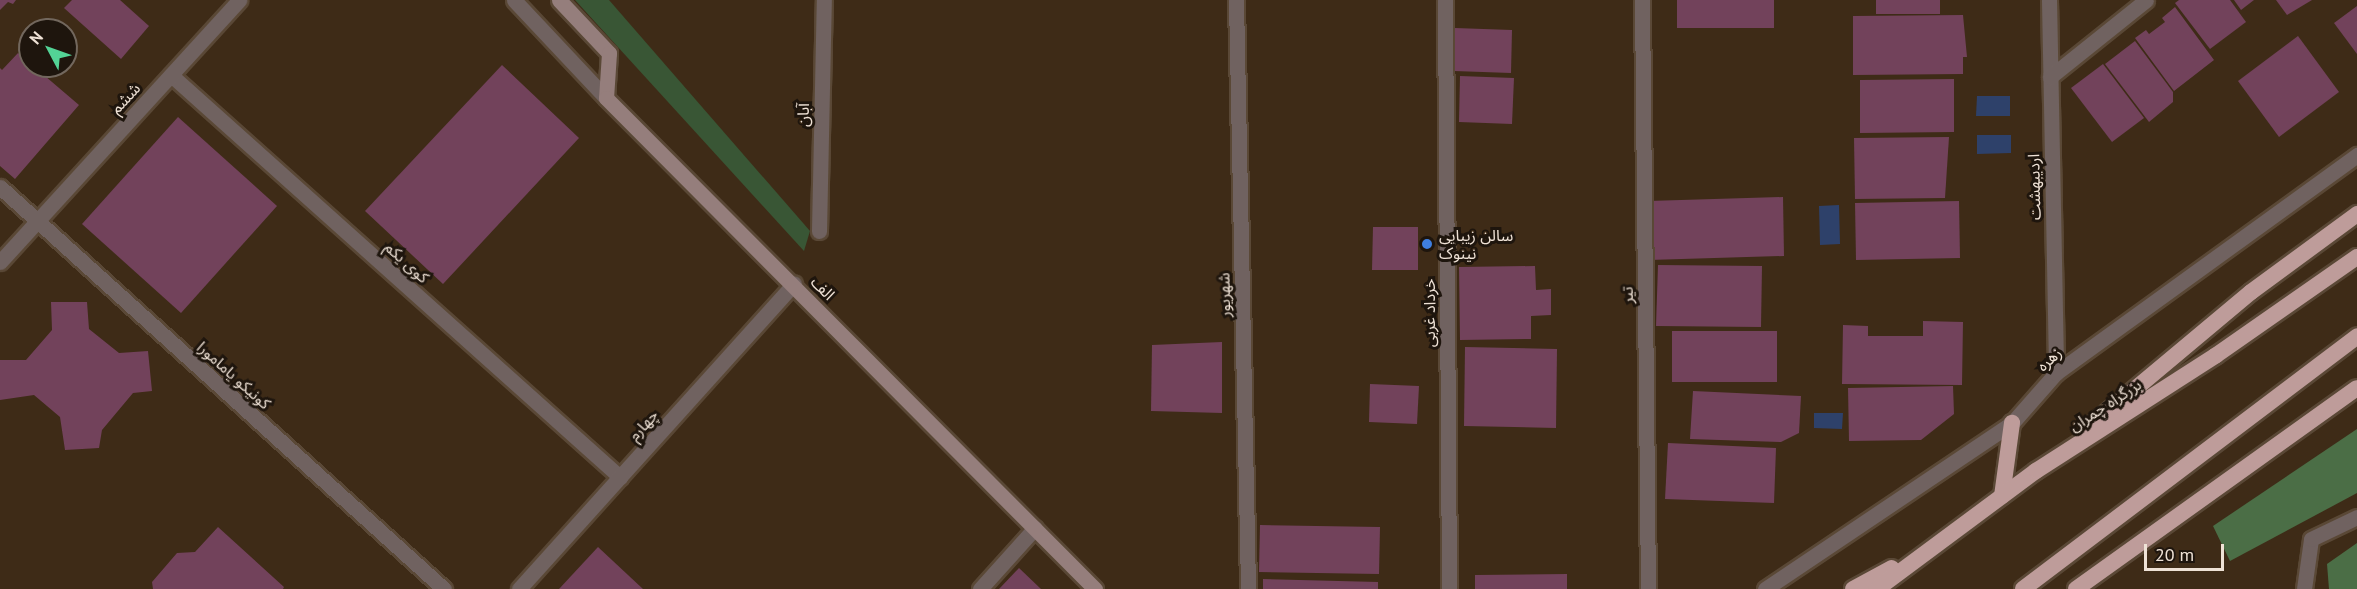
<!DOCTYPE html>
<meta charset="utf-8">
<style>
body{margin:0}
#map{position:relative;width:2357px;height:589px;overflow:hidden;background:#3e2b17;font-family:"PT Sans","Noto Sans Arabic",sans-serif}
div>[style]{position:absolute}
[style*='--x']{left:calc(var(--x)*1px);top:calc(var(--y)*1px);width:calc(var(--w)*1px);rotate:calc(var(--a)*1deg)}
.green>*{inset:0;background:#395635}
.forest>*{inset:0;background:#4b6e46}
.water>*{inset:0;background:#2e416a}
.building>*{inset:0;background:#72425b}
.roads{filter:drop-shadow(2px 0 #5a4836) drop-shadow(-2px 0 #5a4836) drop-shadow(0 2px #5a4836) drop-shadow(0 -2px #5a4836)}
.service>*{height:15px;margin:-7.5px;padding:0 7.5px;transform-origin:7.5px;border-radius:7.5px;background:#706260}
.minor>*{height:15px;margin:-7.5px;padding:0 7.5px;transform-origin:7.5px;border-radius:7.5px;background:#706260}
.tertiary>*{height:15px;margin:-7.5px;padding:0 7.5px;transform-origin:7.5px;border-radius:7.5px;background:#706260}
.secondary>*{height:15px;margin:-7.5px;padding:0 7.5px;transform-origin:7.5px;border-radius:7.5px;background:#957e7c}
.trunk>*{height:16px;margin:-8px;padding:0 8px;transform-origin:8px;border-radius:8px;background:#be9c9a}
.dots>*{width:16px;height:16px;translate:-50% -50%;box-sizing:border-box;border:3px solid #1e150d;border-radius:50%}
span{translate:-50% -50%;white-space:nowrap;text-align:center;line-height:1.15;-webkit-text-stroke:6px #1e150d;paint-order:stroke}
.street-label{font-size:16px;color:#efe2d6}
.poi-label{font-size:16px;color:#efe2d6}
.left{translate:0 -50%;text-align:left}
.north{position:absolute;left:18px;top:18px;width:60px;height:60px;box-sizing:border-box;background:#1e150d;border:2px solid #72675d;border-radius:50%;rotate:311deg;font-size:16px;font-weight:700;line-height:24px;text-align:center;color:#efe2d6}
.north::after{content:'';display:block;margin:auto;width:21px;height:27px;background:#53d396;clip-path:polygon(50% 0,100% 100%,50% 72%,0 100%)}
.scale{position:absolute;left:2144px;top:544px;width:80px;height:27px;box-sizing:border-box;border:3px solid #efe2d6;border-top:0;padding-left:8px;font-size:18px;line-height:21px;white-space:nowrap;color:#efe2d6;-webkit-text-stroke:4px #1e150d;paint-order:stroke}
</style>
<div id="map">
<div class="green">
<i style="clip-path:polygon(575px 0,609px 0,810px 231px,804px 251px)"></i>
</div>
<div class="forest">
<i style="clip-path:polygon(2357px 429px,2357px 493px,2230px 561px,2213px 526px)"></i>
<i style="clip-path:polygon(2357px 543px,2357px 589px,2329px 589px,2327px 564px)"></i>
</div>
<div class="water">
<i style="clip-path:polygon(1977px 96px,2010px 96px,2010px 116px,1976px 116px)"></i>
<i style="clip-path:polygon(1977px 135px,2011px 135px,2011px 153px,1977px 154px)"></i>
<i style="clip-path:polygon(1839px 205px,1840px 244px,1820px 245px,1819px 206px)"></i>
<i style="clip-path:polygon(1814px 413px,1843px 413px,1842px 429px,1814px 428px)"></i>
</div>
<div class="building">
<i style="clip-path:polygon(0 0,16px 0,13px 4px,8px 2px,0 10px)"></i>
<i style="clip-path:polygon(72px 0,120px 0,149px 26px,121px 59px,64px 8px)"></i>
<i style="clip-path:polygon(1677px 0,1774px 0,1774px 28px,1677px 28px)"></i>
<i style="clip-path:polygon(1876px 0,1940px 0,1940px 14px,1876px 14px)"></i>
<i style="clip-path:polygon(2179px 0,2230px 0,2246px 22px,2210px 49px,2175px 3px)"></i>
<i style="clip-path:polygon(2234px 0,2254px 0,2241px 10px)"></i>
<i style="clip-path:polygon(2276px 0,2312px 0,2287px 15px)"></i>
<i style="clip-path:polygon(2357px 6px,2357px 54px,2334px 23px)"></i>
<i style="clip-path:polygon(2175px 7px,2214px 60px,2174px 91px,2135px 38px,2146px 30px,2149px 34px,2165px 22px,2162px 18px)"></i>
<i style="clip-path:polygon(1963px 15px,1967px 57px,1963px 57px,1963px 74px,1853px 75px,1853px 16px)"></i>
<i style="clip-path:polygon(1455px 28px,1512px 30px,1511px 73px,1454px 71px)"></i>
<i style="clip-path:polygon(2298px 36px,2339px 92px,2279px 137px,2238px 81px)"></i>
<i style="clip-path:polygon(2135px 41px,2173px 92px,2173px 102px,2149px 122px,2105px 64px)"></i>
<i style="clip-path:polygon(18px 53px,79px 105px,15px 179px,0 166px,0 68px,2px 70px)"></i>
<i style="clip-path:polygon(2103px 64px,2144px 118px,2112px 142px,2071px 88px)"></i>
<i style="clip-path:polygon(502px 65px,579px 138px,443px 284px,365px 211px)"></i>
<i style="clip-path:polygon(1460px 76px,1514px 78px,1512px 124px,1459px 122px)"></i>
<i style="clip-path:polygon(1954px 79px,1954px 132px,1860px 133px,1860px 80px)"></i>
<i style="clip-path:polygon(178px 117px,277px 206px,181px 313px,82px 224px)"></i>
<i style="clip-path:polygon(1949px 137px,1945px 198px,1855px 199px,1854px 138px)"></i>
<i style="clip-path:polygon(1783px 197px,1784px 256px,1649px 260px,1648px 201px)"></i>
<i style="clip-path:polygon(1959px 201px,1960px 258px,1856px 260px,1855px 203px)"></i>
<i style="clip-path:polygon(1373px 227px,1418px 227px,1418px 270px,1372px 270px)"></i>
<i style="clip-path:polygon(1658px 265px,1762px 266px,1761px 327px,1656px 326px)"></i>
<i style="clip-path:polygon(1535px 266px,1536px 290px,1551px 289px,1551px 315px,1531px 316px,1531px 339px,1460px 340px,1459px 267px)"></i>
<i style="clip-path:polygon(51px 302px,87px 302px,89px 329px,119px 353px,148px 351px,152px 391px,133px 393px,102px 430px,99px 448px,65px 450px,60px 417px,34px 395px,0 400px,0 360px,26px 360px,52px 330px)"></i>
<i style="clip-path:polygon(1923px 321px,1963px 322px,1962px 385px,1842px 384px,1843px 325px,1868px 326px,1868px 336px,1923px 336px)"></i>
<i style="clip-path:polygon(1672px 331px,1777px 331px,1777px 382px,1672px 382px)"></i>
<i style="clip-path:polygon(1222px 342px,1222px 413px,1151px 411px,1152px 345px)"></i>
<i style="clip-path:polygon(1465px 347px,1557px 349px,1556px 428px,1464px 426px)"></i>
<i style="clip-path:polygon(1370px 384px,1419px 386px,1417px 424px,1369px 422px)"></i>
<i style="clip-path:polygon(1953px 386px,1954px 414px,1921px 440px,1849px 441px,1848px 388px)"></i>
<i style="clip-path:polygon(1693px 391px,1801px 396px,1799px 433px,1781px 442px,1690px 439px)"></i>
<i style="clip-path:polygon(1668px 443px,1776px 448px,1774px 503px,1665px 499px)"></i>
<i style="clip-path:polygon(1260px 525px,1380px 527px,1379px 574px,1259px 572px)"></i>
<i style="clip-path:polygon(218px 527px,284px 587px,283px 589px,153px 589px,152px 582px,177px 553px,195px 552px)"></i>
<i style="clip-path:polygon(598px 547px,643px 589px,559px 589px)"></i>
<i style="clip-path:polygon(1019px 568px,1041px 589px,999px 589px)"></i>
<i style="clip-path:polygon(1567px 574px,1567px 589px,1475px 589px,1475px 575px)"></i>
<i style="clip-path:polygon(1263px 579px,1378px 582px,1378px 589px,1263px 589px)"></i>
</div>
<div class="roads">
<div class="service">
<i style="--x:2304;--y:589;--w:50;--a:-82"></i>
<i style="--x:2311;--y:539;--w:51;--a:-25.6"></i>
</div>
<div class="minor">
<i style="--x:514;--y:0;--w:134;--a:46.8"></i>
<i style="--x:1236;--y:0;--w:589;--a:88.83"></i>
<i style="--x:1445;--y:0;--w:589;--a:89.61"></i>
<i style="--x:1642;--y:0;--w:589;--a:89.42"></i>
<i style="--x:2049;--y:0;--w:373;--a:88.9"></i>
<i style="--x:171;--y:75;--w:603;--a:41.84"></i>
<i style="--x:2050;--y:77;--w:123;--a:-38.7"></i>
<i style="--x:819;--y:231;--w:231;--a:-88.8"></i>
<i style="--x:0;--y:262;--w:355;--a:-47.6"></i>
<i style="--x:519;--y:589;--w:411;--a:-48"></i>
<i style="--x:980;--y:589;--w:82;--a:-48"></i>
<i style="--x:1765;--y:589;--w:298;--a:-33.9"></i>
<i style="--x:2012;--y:423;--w:67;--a:-48.7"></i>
<i style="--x:2056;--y:373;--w:372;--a:-35.9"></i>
</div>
<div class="tertiary">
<i style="--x:0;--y:187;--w:599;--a:42.16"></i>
</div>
<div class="secondary">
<i style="--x:559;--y:0;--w:73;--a:46.7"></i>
<i style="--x:609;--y:53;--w:45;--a:93.8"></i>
<i style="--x:606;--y:98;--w:693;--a:45.12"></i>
</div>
<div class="trunk">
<i style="--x:2092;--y:425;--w:207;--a:-39.9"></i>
<i style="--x:2251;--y:292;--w:132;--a:-36.3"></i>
<i style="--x:2002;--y:496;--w:74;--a:-82.2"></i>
<i style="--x:1853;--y:589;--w:44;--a:-28.3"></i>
<i style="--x:1877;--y:589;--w:198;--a:-36.6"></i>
<i style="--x:2036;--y:471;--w:213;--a:-32.7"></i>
<i style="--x:2215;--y:356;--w:173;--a:-34.9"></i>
<i style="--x:2023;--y:589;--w:419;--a:-37.1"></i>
<i style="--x:2076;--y:589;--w:345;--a:-35.6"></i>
</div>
</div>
<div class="dots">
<i style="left:1427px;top:244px;background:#3f7fe0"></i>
</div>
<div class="street-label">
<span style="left:125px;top:98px;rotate:-47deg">ششم</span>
<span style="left:803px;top:115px;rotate:-89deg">آبان</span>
<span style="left:2034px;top:187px;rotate:-91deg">اردیبهشت</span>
<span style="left:407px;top:262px;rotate:42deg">کوی یکم</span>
<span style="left:823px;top:288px;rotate:45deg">الف</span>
<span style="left:1224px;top:295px;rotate:-91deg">شهریور</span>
<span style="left:1627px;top:295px;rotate:-91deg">تیر</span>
<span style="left:1429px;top:313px;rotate:-90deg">خرداد غربی</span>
<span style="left:2049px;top:359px;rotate:-42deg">زهره</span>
<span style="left:234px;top:375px;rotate:42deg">کونیکو یامامورا</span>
<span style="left:2105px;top:405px;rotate:-33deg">بزرگراه چمران</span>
<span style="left:643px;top:425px;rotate:-48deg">چهارم</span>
</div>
<div class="poi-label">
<span class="left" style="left:1439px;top:244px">سالن زیبایی<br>نینوک</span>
</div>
<div class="north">N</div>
<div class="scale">20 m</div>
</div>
